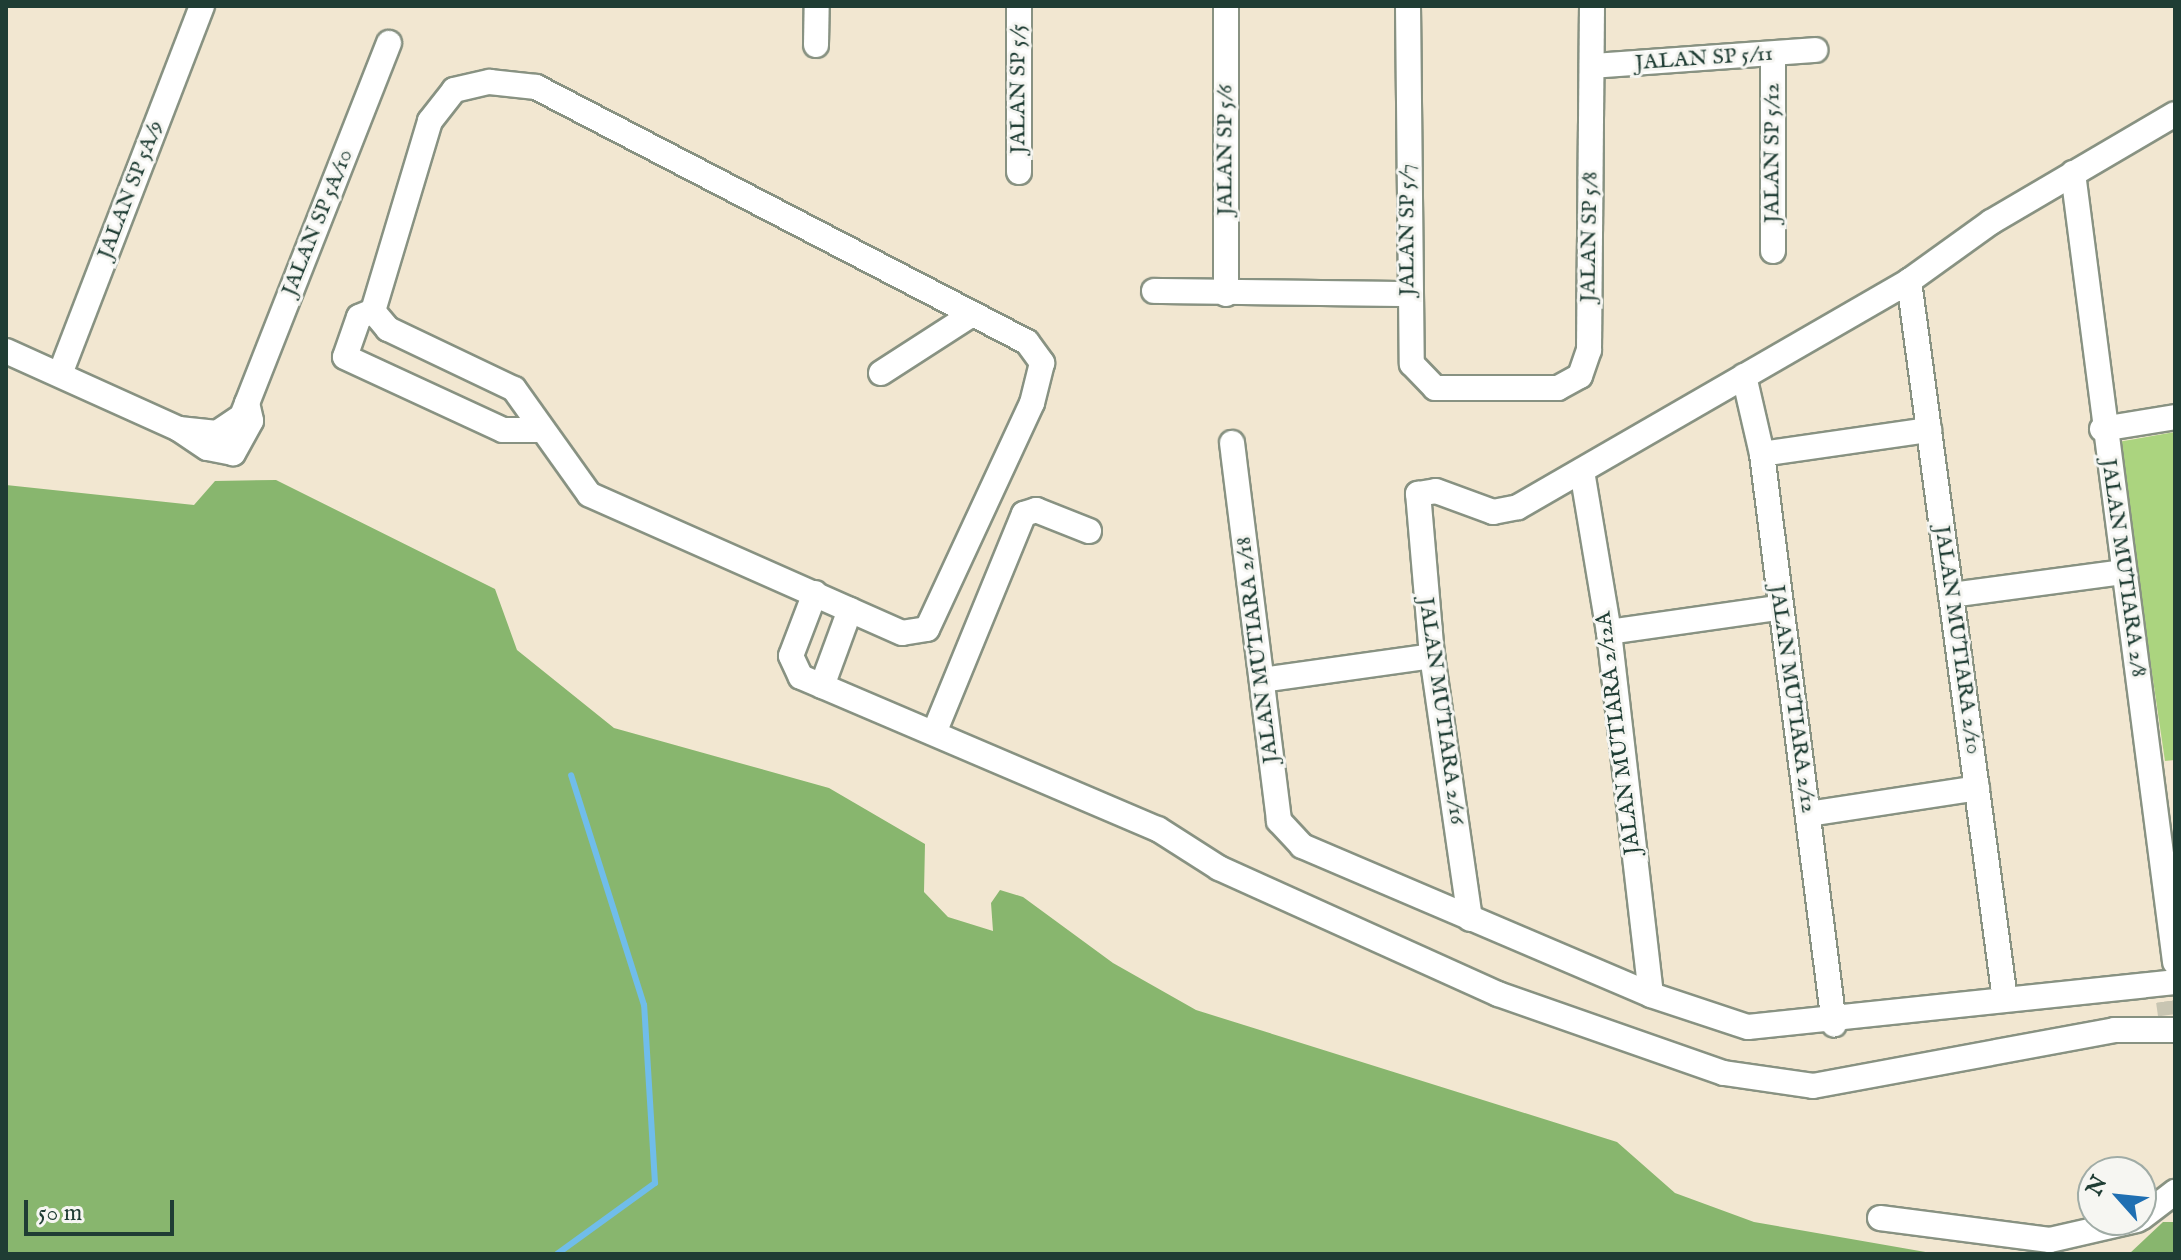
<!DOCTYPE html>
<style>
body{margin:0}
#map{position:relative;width:2181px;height:1260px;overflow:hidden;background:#f2e7d1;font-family:"IM FELL English",serif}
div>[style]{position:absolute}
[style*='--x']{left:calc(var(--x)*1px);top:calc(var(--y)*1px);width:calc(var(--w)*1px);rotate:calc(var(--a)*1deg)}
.green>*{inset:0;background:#abd47f}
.forest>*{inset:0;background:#88b66e}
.stream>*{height:6px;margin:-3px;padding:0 3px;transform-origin:3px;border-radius:3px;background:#70bdea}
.minor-tunnel>*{height:24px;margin-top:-12px;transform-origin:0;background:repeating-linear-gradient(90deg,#c8c5b2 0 24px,transparent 0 36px)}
.roads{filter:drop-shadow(2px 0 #889282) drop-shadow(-2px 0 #889282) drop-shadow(0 2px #889282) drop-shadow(0 -2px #889282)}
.minor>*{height:24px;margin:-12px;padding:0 12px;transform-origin:12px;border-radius:12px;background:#fff}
span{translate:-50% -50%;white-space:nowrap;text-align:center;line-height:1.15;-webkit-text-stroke:6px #f6f6f2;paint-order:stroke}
.street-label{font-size:22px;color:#1f3d34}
.frame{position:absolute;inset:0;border:8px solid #1f3d34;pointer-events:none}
.north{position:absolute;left:2077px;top:1156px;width:80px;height:80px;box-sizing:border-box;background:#f6f6f2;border:2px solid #a0aca6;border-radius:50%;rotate:297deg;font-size:22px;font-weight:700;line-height:32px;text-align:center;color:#1f3d34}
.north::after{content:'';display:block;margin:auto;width:28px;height:36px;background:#1f6fb2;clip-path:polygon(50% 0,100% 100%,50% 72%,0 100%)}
.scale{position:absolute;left:24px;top:1200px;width:150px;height:36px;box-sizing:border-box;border:4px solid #1f3d34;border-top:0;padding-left:10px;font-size:24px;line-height:28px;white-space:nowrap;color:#1f3d34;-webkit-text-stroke:6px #f6f6f2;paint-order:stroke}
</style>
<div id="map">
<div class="green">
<i style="clip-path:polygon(2175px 432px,2175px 760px,2165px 761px,2118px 442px)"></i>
</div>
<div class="forest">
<i style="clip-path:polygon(276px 480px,495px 589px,517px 650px,614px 728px,829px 788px,925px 844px,924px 892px,948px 917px,993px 931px,991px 903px,1000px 890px,1023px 897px,1113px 963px,1196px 1010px,1617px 1142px,1675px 1193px,1754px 1222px,1937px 1254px,6px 1254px,6px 485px,194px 505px,215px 481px)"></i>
<i style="clip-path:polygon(2163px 1222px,2175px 1222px,2175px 1254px,2129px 1254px)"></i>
</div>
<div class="stream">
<i style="--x:557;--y:1254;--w:121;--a:-35.9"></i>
<i style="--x:655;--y:1183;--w:178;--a:-93.5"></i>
<i style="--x:644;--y:1005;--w:241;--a:-107.6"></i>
</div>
<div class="minor-tunnel">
<i style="--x:2168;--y:1001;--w:14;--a:82"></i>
</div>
<div class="roads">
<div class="minor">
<i style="--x:1408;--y:6;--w:358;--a:89.4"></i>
<i style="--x:1412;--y:364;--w:33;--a:46"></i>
<i style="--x:1435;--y:388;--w:123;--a:0"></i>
<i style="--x:1558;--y:388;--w:25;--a:-29"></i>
<i style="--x:1580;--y:376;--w:28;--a:-71"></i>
<i style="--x:1589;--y:350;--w:344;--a:-89.5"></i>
<i style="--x:816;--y:45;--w:39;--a:-89"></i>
<i style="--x:1773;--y:55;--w:196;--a:90"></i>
<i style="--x:1592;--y:66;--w:224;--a:-4.1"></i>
<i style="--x:490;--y:82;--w:46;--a:6.2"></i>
<i style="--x:536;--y:87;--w:553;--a:27.45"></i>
<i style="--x:1027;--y:342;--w:26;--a:54"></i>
<i style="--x:1042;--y:363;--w:41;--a:104"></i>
<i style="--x:1032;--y:403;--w:249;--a:114.9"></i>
<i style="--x:927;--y:629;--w:25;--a:171"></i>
<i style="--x:902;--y:633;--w:342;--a:-156.1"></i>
<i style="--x:589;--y:494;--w:129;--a:-125.5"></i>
<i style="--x:514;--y:389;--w:140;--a:-154.5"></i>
<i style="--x:388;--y:329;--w:23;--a:-130"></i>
<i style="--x:373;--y:311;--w:198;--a:-73.3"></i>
<i style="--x:430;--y:121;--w:39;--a:-52"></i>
<i style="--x:454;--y:90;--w:37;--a:-13"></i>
<i style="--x:1019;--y:172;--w:166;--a:-90"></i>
<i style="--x:2073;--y:173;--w:796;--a:82.63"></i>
<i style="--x:1909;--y:281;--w:725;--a:82.39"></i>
<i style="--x:1154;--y:291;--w:254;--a:0.7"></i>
<i style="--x:1226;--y:294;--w:288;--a:-90"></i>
<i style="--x:373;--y:311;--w:15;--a:157"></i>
<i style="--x:359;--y:317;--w:42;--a:109.3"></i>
<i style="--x:345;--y:357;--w:174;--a:24.8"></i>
<i style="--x:503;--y:430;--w:34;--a:0"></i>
<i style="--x:6;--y:351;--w:190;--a:24.3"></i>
<i style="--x:881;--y:373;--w:107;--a:-32.8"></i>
<i style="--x:60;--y:374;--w:394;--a:-68.9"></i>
<i style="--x:1744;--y:376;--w:80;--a:77"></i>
<i style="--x:1762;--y:454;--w:575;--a:82.8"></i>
<i style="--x:247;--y:403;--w:18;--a:77"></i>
<i style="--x:251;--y:421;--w:37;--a:119"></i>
<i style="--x:233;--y:453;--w:26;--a:-169"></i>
<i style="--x:207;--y:448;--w:34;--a:-146"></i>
<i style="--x:179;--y:429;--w:38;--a:6"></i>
<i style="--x:217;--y:433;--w:30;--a:-34"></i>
<i style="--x:242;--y:416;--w:401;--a:-68.5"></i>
<i style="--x:2102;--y:429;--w:74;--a:-9.3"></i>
<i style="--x:1232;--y:443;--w:381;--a:82.9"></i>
<i style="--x:1279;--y:821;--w:34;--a:47"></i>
<i style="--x:1302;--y:846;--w:379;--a:23.1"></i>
<i style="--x:1651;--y:995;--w:102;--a:18.3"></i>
<i style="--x:1748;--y:1027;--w:429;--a:-6"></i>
<i style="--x:1762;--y:454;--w:169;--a:-8.2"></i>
<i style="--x:1582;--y:471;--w:163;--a:80.5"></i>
<i style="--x:1609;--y:632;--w:365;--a:83.4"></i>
<i style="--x:815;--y:593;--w:67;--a:110.9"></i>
<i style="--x:791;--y:656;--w:23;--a:65"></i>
<i style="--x:801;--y:677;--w:388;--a:23.1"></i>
<i style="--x:1158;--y:829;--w:72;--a:32.6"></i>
<i style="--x:1219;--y:868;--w:306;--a:24.3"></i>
<i style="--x:1498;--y:994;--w:239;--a:19.3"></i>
<i style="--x:1724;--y:1073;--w:90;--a:8.3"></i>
<i style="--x:1813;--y:1086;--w:306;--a:-10.5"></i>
<i style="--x:2114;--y:1030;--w:61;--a:0"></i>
<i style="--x:1951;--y:595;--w:174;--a:-7.6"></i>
<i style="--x:1609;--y:632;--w:171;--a:-8.1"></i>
<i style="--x:1262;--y:680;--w:172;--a:-8"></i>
<i style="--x:822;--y:686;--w:81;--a:-69.8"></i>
<i style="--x:934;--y:733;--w:237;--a:-67.7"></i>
<i style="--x:1024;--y:514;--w:13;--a:-18"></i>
<i style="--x:1036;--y:510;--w:57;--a:21.6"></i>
<i style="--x:1808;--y:814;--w:171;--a:-8.7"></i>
<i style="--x:1470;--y:919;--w:266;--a:-98.2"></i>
<i style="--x:1432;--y:656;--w:163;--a:-94.9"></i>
<i style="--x:1418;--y:494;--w:18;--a:-9"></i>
<i style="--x:1436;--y:491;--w:61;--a:20.2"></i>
<i style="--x:1493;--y:512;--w:25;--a:-11"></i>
<i style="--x:1518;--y:507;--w:452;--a:-30"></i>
<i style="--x:1909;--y:281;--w:101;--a:-35.7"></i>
<i style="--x:1991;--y:222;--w:213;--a:-30.4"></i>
<i style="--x:1880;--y:1218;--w:171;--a:7.4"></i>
<i style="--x:2050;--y:1240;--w:89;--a:-12.9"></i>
<i style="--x:2141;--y:1218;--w:43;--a:-37.4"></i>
</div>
</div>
<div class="street-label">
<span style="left:1704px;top:59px;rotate:-4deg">JALAN SP 5/11</span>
<span style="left:1019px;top:89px;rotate:-90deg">JALAN SP 5/5</span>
<span style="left:1226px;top:150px;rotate:-90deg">JALAN SP 5/6</span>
<span style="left:1773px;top:153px;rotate:-90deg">JALAN SP 5/12</span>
<span style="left:131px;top:190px;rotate:-69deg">JALAN SP 5A/9</span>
<span style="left:318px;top:223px;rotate:-68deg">JALAN SP 5A/10</span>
<span style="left:1408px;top:230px;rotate:-90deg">JALAN SP 5/7</span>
<span style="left:1590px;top:237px;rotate:-89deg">JALAN SP 5/8</span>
<span style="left:2123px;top:568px;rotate:82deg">JALAN MUTIARA 2/8</span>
<span style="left:1957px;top:640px;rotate:82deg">JALAN MUTIARA 2/10</span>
<span style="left:1258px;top:650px;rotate:-97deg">JALAN MUTIARA 2/18</span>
<span style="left:1792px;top:699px;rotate:82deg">JALAN MUTIARA 2/12</span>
<span style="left:1441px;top:711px;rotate:82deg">JALAN MUTIARA 2/16</span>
<span style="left:1619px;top:733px;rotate:-97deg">JALAN MUTIARA 2/12A</span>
</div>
<div class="frame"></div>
<div class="north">N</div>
<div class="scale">50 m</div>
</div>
